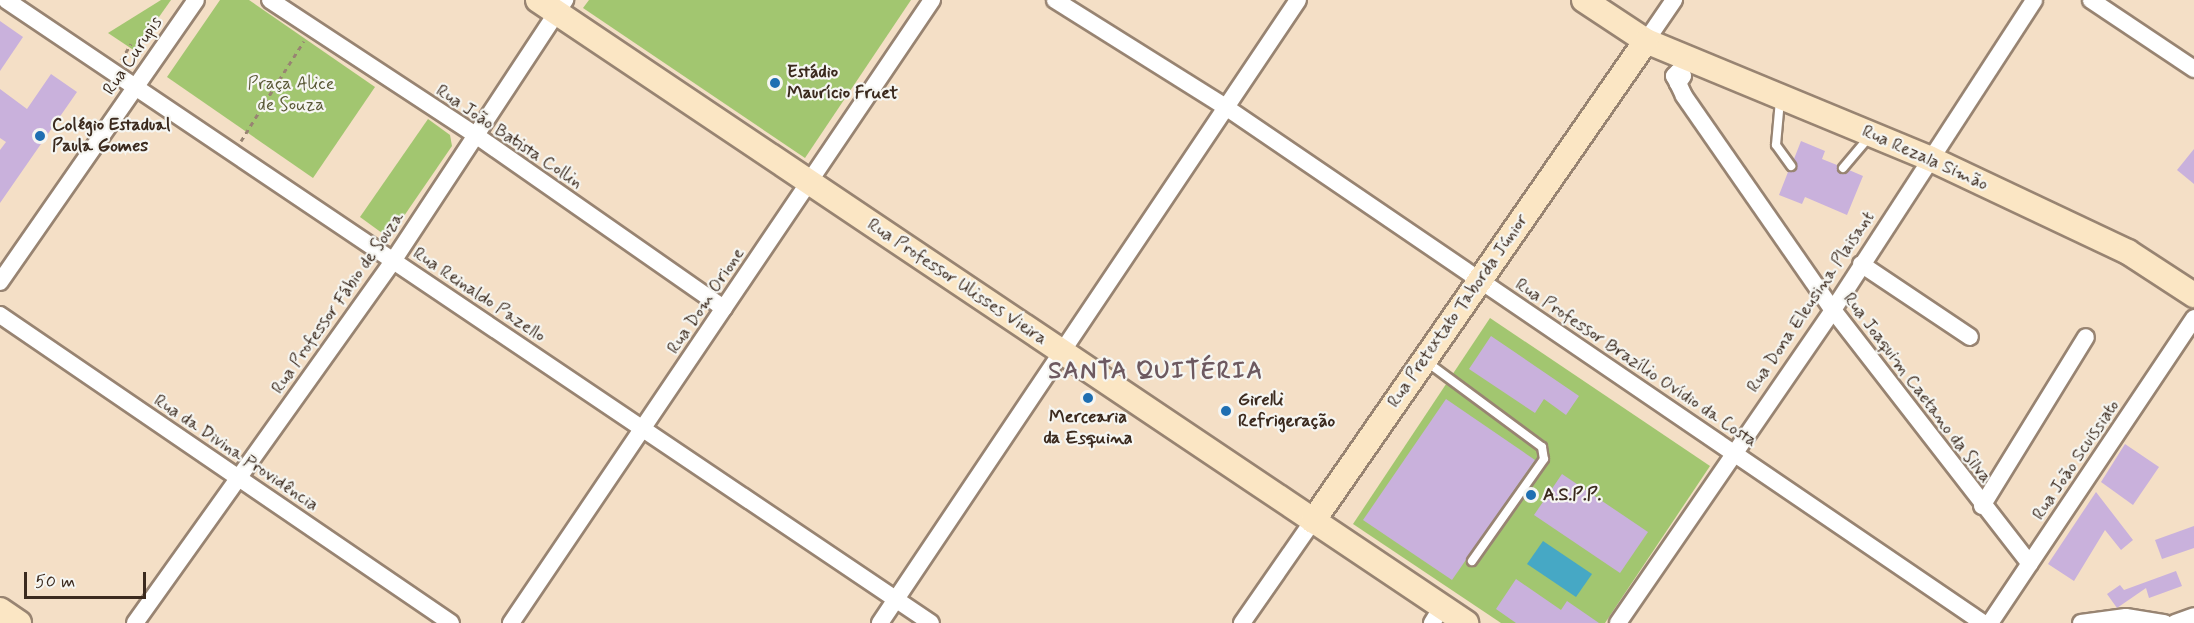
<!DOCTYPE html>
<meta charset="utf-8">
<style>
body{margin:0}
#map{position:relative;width:2194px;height:623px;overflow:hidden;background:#f4dfc6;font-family:Mynerve,sans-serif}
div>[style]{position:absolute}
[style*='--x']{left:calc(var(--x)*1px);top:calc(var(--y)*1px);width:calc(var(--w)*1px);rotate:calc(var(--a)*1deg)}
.green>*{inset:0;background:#a2c670}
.water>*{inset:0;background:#46a8c5}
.building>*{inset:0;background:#c9b1dc}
.path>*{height:3px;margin-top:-1.5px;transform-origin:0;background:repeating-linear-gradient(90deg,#988472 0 4.5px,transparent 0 9px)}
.roads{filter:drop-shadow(2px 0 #988472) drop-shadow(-2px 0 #988472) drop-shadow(0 2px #988472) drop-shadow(0 -2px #988472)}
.lane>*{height:8px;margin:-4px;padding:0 4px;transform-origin:4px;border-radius:4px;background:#fff}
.street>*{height:16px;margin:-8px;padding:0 8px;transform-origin:8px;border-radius:8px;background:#fff}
.secondary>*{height:24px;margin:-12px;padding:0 12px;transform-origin:12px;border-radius:12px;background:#fbe6c4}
.dots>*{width:16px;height:16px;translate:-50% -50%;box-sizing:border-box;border:3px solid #f6f6f2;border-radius:50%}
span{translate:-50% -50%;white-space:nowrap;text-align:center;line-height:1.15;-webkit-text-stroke:4.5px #f6f6f2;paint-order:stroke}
.street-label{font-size:18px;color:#3b2a1e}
.poi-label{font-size:18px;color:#3b2a1e;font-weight:700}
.left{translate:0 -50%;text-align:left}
.park-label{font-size:18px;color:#5a5937}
.district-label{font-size:24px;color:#6d5960;font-weight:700;letter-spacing:1.5px}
.scale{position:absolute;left:24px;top:572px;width:122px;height:27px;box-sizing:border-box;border:3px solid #3b2a1e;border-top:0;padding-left:8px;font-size:18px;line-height:21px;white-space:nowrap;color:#3b2a1e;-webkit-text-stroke:4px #f6f6f2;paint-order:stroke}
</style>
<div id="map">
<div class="green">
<i style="clip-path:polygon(161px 0,171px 0,135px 51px,108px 33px)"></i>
<i style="clip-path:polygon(220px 0,249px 0,375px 87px,313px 178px,167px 77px)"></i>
<i style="clip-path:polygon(589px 0,911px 0,805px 158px,583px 8px)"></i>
<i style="clip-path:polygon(428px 119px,450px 135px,452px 146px,393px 232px,382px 233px,360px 217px)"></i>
<i style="clip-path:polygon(1490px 318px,1710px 466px,1605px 623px,1501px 623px,1353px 524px)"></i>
</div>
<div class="water">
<i style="clip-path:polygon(1543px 541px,1592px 574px,1576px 597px,1527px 564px)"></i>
</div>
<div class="building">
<i style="clip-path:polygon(0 21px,23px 37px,0 71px)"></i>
<i style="clip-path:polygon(51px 74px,77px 92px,0 203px,0 150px,6px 142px,0 138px,0 89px,27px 109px)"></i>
<i style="clip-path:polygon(1801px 141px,1825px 151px,1822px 159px,1837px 165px,1839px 173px,1849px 170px,1863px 176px,1847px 215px,1805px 197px,1802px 204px,1779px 195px,1788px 172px,1797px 168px,1794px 159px)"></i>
<i style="clip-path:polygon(2194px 149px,2194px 184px,2177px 170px)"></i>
<i style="clip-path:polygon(1491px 336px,1579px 396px,1566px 415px,1544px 399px,1535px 413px,1469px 369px)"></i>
<i style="clip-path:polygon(1446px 399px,1535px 460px,1452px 580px,1363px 520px)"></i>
<i style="clip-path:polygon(2125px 444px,2159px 467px,2133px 505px,2101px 482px)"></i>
<i style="clip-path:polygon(1562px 474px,1648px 532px,1620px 573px,1534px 515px)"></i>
<i style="clip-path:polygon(2096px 492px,2133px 540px,2121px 550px,2105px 530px,2074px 581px,2048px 564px)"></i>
<i style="clip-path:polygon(2194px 526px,2194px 548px,2162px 559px,2155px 540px)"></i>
<i style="clip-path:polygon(2176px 571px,2182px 586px,2149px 598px,2146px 588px,2117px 608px,2107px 594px,2120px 585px,2124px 590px)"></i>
<i style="clip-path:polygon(1516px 579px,1561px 610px,1567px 601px,1599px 623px,1516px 623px,1496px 609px)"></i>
</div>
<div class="path">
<i style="--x:121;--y:60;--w:19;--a:-58"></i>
<i style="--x:279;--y:80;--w:46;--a:-57.3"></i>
<i style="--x:241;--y:141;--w:59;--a:-58.2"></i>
</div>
<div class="roads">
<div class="lane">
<i style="--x:1780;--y:100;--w:45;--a:95.1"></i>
<i style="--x:1776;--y:145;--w:26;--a:54"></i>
<i style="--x:1843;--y:168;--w:42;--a:-49.8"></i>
<i style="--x:1427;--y:362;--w:143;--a:36.5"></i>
<i style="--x:1542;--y:447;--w:12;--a:81"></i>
<i style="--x:1544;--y:459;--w:125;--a:125.2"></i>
</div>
<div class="street">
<i style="--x:6;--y:0;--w:1115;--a:33.96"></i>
<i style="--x:270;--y:0;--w:248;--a:33.3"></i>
<i style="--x:477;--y:136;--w:301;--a:34.9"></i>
<i style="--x:1055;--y:0;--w:203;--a:32.1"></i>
<i style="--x:1227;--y:108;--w:915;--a:34.26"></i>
<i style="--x:2091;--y:0;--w:124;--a:33.8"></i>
<i style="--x:1646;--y:41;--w:50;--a:-55.7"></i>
<i style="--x:1678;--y:83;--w:8;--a:-120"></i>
<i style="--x:1674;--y:76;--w:6;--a:-45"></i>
<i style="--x:1678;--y:72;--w:6;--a:39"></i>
<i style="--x:1683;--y:76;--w:9;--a:126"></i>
<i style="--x:1678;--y:83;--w:14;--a:65"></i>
<i style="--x:1684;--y:96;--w:261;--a:55.2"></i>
<i style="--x:1833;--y:310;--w:321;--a:52.2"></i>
<i style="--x:1861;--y:264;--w:131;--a:33.8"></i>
<i style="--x:0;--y:282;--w:343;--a:-55.2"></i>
<i style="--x:0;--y:315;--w:546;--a:34.33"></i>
<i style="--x:1982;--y:506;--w:198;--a:-58.4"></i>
<i style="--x:135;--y:623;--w:445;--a:-54.5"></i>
<i style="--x:393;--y:261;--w:313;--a:-56.6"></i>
<i style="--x:511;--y:623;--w:752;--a:-55.95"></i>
<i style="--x:880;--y:623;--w:750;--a:-56.14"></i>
<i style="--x:1242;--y:623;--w:124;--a:-55.2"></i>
<i style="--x:1432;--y:623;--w:19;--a:-58"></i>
<i style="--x:1618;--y:623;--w:380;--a:-55.5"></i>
<i style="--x:1833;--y:310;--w:369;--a:-57"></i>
<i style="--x:1990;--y:623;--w:367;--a:-56.2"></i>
<i style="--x:2081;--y:623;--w:45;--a:-7.6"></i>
<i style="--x:2126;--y:617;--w:39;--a:9"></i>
<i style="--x:2175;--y:623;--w:20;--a:-20"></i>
</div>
<div class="secondary">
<i style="--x:538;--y:0;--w:1118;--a:33.87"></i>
<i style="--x:1584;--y:0;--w:74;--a:33.5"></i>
<i style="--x:1646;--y:41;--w:306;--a:22.5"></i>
<i style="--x:1929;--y:158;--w:220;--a:25.3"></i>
<i style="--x:2128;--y:252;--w:79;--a:33.1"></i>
<i style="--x:1313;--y:521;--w:584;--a:-55.25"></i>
<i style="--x:0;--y:610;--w:23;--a:34"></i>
</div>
</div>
<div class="dots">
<i style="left:775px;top:83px;background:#1f6fb2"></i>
<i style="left:40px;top:136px;background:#1f6fb2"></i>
<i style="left:1088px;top:398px;background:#1f6fb2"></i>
<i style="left:1226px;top:411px;background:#1f6fb2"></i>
<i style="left:1531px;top:495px;background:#1f6fb2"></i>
</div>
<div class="street-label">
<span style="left:133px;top:56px;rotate:-56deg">Rua Curupis</span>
<span style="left:509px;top:137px;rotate:34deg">Rua João Batista Collin</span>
<span style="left:1925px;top:158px;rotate:24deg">Rua Rezala Simão</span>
<span style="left:957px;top:282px;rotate:34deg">Rua Professor Ulisses Vieira</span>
<span style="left:479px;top:295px;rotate:34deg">Rua Reinaldo Pazello</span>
<span style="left:706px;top:301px;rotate:-56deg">Rua Dom Orione</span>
<span style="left:1811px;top:302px;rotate:-56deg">Rua Dona Eleusina Plaisant</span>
<span style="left:338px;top:303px;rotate:-55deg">Rua Professor Fábio de Souza</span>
<span style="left:1458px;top:311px;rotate:-55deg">Rua Pretextato Taborda Júnior</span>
<span style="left:1636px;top:363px;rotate:34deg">Rua Professor Brazílio Ovídio da Costa</span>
<span style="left:1917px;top:388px;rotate:53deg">Rua Joaquim Caetano da Silva</span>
<span style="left:236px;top:453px;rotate:34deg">Rua da Divina Providência</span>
<span style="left:2076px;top:460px;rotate:-56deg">Rua João Scuissiato</span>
</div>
<div class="poi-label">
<span class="left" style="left:787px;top:83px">Estádio<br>Maurício Fruet</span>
<span class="left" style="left:52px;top:136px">Colégio Estadual<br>Paula Gomes</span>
<span class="left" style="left:1238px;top:411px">Girelli<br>Refrigeração</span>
<span style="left:1088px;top:428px">Mercearia<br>da Esquina</span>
<span class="left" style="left:1543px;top:495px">A.S.P.P.</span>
</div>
<div class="park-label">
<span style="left:291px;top:95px">Praça Alice<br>de Souza</span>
</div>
<div class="district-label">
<span style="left:1156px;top:372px">SANTA QUITÉRIA</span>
</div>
<div class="scale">50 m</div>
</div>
